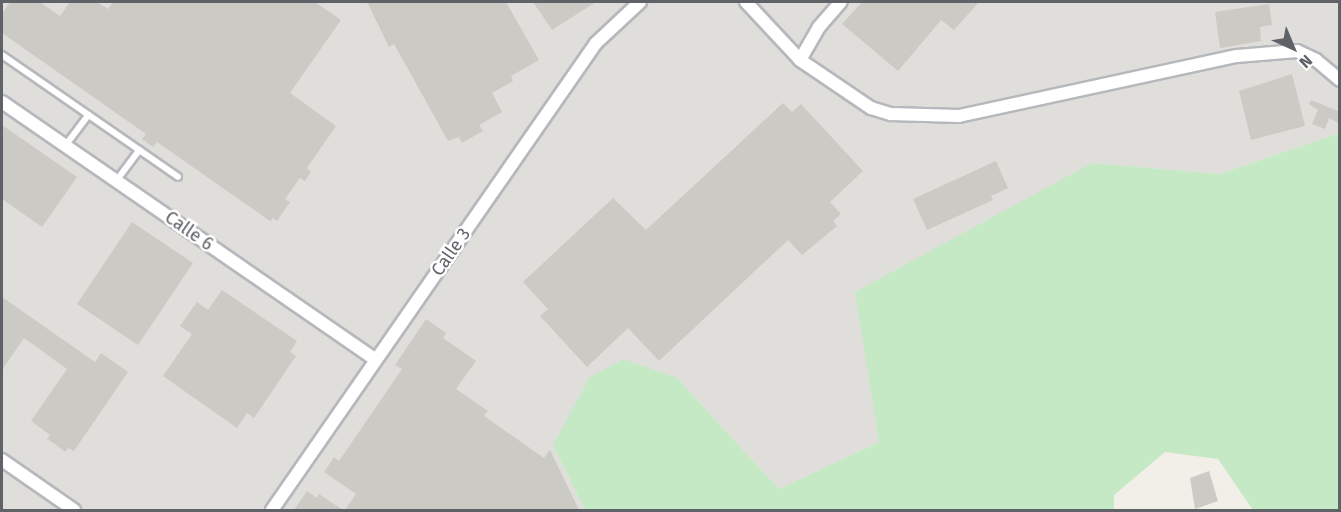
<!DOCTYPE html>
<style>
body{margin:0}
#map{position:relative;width:1341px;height:512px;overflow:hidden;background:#f1efe8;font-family:"Fira Sans",sans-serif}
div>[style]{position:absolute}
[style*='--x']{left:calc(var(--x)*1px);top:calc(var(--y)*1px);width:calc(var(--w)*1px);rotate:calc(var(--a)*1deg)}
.industrial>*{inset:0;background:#e0deda}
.green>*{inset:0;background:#c5e8c5}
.building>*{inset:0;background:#cccac5}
.roads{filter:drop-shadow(2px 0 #b5b8bc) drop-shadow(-2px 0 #b5b8bc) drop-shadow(0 2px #b5b8bc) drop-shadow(0 -2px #b5b8bc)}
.service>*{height:6px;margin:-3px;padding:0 3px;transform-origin:3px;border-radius:3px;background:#fff}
.minor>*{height:12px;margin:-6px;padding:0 6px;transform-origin:6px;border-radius:6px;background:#fff}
span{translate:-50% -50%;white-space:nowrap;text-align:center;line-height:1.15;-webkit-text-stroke:5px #fff;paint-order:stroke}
.street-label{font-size:18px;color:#5f6368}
.frame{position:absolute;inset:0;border:3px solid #5f6368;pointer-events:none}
.north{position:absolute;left:1263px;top:18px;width:60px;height:60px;-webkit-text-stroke:4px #fff;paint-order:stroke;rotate:136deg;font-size:16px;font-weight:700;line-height:24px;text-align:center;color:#5f6368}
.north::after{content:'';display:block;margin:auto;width:21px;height:27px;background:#5f6368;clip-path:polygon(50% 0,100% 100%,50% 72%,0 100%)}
</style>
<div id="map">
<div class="industrial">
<i style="clip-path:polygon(2px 2px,1339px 2px,1339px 133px,1220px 174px,1091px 163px,879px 442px,779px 489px,677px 378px,553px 445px,585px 510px,2px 510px)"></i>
</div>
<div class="green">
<i style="clip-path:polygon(1339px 133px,1339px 510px,1253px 510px,1218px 459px,1165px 452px,1114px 495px,1114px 510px,585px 510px,553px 445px,590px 377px,624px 359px,677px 378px,779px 489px,879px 442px,855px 292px,1092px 163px,1220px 174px)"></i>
</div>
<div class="building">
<i style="clip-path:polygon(10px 2px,40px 2px,60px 16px,70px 2px,97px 2px,108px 9px,113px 2px,315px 2px,341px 20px,290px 93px,336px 126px,307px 168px,311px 172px,305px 181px,300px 178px,285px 199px,290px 202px,277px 221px,273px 218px,270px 221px,157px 142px,153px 147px,142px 139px,146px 134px,2px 33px,2px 14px)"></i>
<i style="clip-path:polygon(367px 2px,506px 2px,539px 60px,511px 76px,513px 81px,492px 93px,502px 112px,479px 125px,483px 131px,462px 143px,459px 137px,448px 141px,394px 44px,389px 47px)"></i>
<i style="clip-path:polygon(533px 2px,596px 2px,552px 30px)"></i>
<i style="clip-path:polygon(862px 2px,979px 2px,954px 30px,941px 20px,898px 71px,842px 24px)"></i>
<i style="clip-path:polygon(1269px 4px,1272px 25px,1260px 27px,1261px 41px,1220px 48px,1215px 12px)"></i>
<i style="clip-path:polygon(1292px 74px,1305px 126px,1251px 140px,1239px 91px)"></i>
<i style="clip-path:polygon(1311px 100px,1340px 112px,1340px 124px,1329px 118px,1325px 129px,1312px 124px,1318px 110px,1309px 104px)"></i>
<i style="clip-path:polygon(783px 103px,792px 112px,801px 104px,863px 171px,830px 202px,841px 214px,833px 221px,837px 226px,802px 255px,788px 240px,659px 361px,628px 328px,587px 367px,540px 316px,548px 309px,523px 282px,613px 198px,646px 230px)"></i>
<i style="clip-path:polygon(2px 125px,77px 177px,42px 227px,2px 199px)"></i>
<i style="clip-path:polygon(996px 161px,1008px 188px,991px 196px,993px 200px,927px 230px,913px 199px)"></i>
<i style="clip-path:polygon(132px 222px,193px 263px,138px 345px,77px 304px)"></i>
<i style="clip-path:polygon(222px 290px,297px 341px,290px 352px,296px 356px,254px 418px,247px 413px,237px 428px,163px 376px,192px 334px,180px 326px,197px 302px,208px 310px)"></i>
<i style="clip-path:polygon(2px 297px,95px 362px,101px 353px,128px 372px,74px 451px,68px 448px,65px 452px,55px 444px,47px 439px,50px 435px,31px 421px,67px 369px,24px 338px,2px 370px)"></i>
<i style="clip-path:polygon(426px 319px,446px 333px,443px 338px,476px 361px,456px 389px,488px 411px,484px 416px,544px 458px,550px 450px,579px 510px,345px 510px,356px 494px,324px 472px,334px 457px,339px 461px,402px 369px,395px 365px)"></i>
<i style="clip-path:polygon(1209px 471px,1218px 501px,1195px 509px,1190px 478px)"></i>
<i style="clip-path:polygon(307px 491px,317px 498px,319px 494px,343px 510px,294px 510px)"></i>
</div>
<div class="roads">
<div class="service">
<i style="--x:2;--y:55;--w:214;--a:34.7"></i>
<i style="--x:65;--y:146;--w:39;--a:-53"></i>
<i style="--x:116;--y:181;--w:39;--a:-53"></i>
</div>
<div class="minor">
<i style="--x:746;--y:2;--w:79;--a:47"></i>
<i style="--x:800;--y:60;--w:86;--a:34.1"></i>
<i style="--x:871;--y:108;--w:21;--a:17"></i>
<i style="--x:891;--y:114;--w:68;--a:1.7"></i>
<i style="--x:959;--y:116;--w:284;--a:-12.2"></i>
<i style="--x:1237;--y:56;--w:60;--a:-4.8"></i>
<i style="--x:1297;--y:51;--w:21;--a:25"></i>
<i style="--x:1316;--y:60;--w:31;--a:40"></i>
<i style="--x:800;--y:60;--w:38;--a:-60"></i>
<i style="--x:819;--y:27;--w:33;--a:-49"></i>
<i style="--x:2;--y:102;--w:454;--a:34.6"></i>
<i style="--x:2;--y:460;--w:88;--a:34.8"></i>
<i style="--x:272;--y:510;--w:568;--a:-55.25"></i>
<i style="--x:596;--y:43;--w:60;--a:-43"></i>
</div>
</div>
<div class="street-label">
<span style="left:189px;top:231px;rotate:35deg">Calle 6</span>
<span style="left:451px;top:252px;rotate:-55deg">Calle 3</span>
</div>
<div class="frame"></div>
<div class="north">N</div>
</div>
